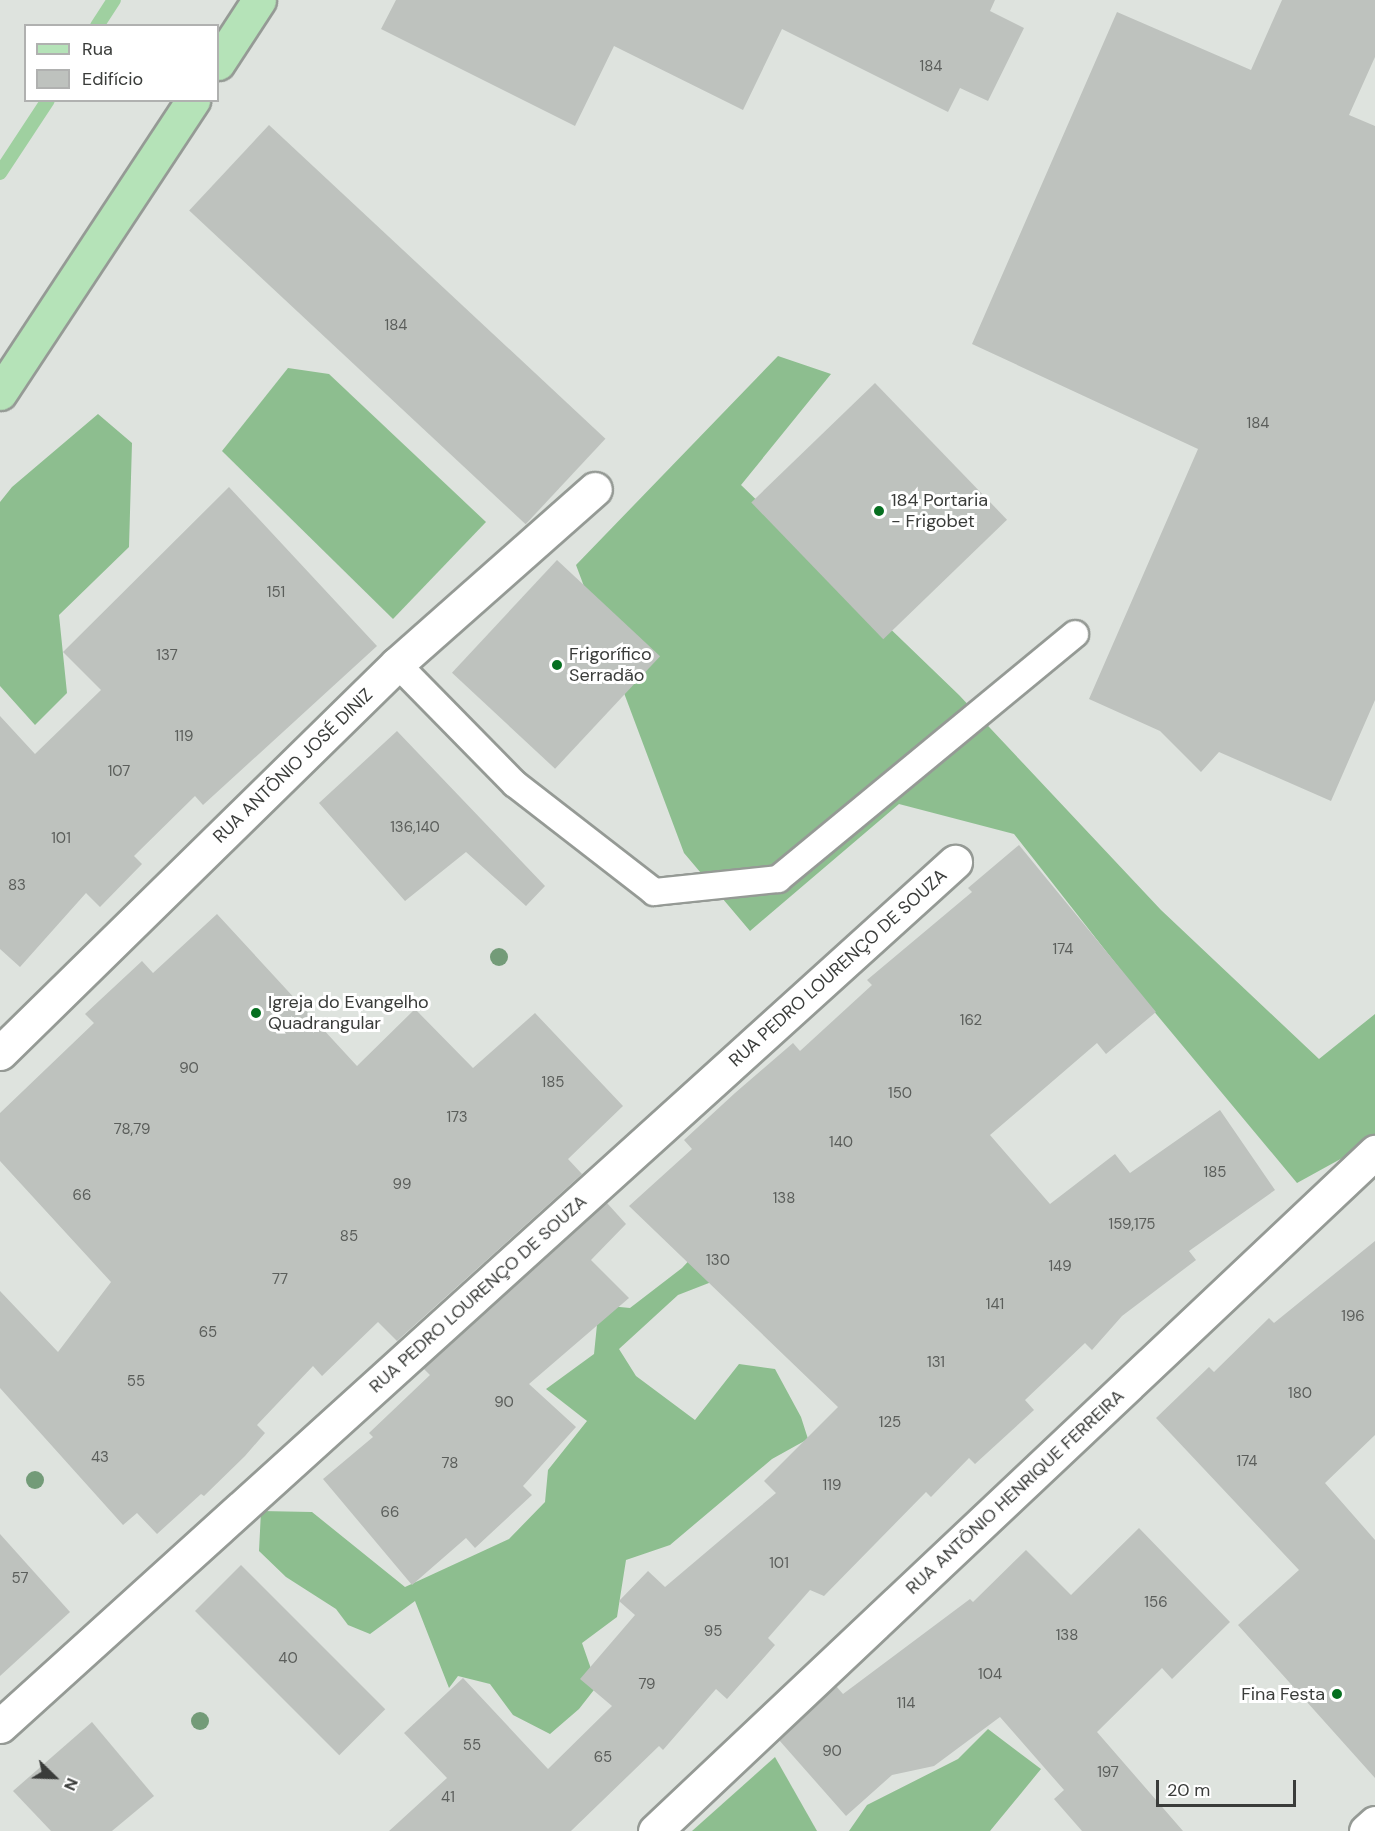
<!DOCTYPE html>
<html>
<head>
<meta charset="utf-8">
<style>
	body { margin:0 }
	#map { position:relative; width:1375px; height:1831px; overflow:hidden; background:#dee3de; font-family:"DM Sans",sans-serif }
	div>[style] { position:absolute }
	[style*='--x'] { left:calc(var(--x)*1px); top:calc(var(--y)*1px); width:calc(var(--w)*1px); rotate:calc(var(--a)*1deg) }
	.forest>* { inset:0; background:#8dbe8f }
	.stream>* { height:14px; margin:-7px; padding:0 7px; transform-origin:7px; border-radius:7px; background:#9fd0a0 }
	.building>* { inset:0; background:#bec2be; transform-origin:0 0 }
	.roads { filter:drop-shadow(2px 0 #959a95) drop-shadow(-2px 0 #959a95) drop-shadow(0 2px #959a95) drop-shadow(0 -2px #959a95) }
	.lane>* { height:26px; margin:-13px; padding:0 13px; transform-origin:13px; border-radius:13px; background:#fff }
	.street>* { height:33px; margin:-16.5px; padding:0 16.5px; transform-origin:16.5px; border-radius:16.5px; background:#fff }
	.secondary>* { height:33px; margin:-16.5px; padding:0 16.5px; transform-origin:16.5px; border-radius:16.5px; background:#fff }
	.primary>* { height:33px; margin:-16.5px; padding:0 16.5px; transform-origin:16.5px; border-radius:16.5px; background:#b5e3b8 }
	.trees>* { width:18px; height:18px; margin:-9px; border-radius:50%; background:#739b78 }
	.dots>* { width:16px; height:16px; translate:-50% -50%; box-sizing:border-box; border:3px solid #fff; border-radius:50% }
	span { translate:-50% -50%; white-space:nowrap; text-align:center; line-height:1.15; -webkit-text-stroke:6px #fff; paint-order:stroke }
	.number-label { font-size:15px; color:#5b5e5b }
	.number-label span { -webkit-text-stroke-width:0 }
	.poi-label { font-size:18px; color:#3a3c3a }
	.left { translate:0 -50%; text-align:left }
	.right { translate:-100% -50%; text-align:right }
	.street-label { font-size:18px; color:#3a3c3a }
	.legend { position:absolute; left:24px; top:24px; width:195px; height:78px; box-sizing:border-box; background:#fff; border:2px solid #b0b1b0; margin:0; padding:8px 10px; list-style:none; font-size:18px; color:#3a3c3a }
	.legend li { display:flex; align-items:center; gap:12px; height:30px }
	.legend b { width:30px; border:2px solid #b0b1b0 }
	.north { position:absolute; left:24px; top:1747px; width:60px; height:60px; -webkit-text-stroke:4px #fff; paint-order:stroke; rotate:113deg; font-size:16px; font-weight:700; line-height:24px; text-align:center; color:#3a3c3a }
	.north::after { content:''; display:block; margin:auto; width:21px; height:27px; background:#3a3c3a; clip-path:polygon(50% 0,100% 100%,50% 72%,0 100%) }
	.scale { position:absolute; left:1156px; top:1780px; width:140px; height:27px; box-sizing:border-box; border:3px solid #3a3c3a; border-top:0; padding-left:8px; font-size:18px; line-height:21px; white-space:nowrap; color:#3a3c3a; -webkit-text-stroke:4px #fff; paint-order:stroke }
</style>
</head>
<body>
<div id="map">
	<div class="forest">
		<i style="clip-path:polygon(778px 356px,831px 374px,741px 485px,959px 695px,1161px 910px,1319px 1059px,1375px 1014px,1375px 1140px,1297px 1183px,1142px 997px,1014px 834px,899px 804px,750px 931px,684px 853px,576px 565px)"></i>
		<i style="clip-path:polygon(288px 368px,329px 374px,486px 522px,393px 619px,222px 451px)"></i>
		<i style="clip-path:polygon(98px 414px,132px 443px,129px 547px,59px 615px,67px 693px,35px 725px,0 686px,0 502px,12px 487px)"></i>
		<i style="clip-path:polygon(718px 1230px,714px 1281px,678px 1295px,619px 1349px,636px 1376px,695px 1420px,739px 1364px,775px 1369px,801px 1417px,808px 1439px,772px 1459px,670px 1545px,626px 1560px,617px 1617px,582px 1643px,597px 1686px,579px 1709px,550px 1734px,513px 1715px,490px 1684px,458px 1676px,449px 1688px,415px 1601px,370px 1634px,348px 1625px,336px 1609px,286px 1577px,259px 1551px,261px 1511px,312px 1512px,405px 1587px,509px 1539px,545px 1502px,548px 1470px,587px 1421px,546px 1389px,594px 1354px,599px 1305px,630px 1308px,682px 1268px)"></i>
		<i style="clip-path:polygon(988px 1729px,1041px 1769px,990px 1831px,849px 1831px,867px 1805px,958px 1759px)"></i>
		<i style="clip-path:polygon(775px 1757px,817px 1831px,692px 1831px)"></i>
	</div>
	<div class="stream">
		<i style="--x:97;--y:26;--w:31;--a:-57"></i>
		<i style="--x:0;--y:173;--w:87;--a:-56.7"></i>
	</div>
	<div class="building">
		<i style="clip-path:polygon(396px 0,995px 0,990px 11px,1024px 28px,988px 101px,960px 88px,948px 112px,782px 29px,743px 110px,614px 46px,575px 126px,381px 29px)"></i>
		<i style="clip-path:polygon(1282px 0,1375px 0,1375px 57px,1349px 115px,1375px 126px,1375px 700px,1331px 801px,1219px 752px,1201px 772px,1160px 731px,1089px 699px,1198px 449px,972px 344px,1117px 12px,1251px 70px)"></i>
		<i style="left:269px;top:125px;width:460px;height:117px;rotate:43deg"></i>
		<i style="left:875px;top:383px;width:190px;height:172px;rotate:46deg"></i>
		<i style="clip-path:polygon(229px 487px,377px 646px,203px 805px,195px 796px,134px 856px,142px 864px,100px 907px,86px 893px,20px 967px,0 949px,0 716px,35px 754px,101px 690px,63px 652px)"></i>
		<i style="left:557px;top:560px;width:141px;height:154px;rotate:43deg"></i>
		<i style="clip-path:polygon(397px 731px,545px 886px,526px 906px,466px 852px,405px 901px,319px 803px)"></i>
		<i style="clip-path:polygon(1019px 845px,1156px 1012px,1106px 1054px,1097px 1043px,990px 1135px,1050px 1204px,1115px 1154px,1130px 1173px,1220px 1110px,1275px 1190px,1189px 1251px,1196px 1260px,1122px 1316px,1092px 1350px,1085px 1343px,1025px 1400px,1034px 1410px,975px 1464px,969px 1458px,931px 1497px,926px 1492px,824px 1596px,810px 1590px,768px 1638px,775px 1645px,727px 1699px,716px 1689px,663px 1750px,659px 1746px,571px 1831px,389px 1831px,447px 1778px,404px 1733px,463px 1678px,548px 1769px,612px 1706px,580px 1679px,635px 1615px,619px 1601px,648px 1571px,665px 1587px,776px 1493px,764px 1481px,838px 1407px,629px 1206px,692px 1149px,684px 1140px,735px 1093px,793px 1043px,800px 1051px,872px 985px,867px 980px,972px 892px,968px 888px)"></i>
		<i style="clip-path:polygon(217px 914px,357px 1066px,415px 1009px,473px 1068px,535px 1013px,623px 1106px,568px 1159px,582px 1174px,397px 1341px,378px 1322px,322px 1376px,313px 1366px,257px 1425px,265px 1433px,245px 1456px,204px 1496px,201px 1494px,157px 1534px,137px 1513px,123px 1525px,0 1388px,0 1291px,58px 1352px,111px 1282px,0 1161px,0 1113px,94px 1023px,85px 1014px,142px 961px,153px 973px)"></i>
		<i style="clip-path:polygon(607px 1203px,626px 1224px,591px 1260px,629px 1298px,529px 1384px,576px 1427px,523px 1486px,532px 1495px,475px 1548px,466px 1538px,412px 1585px,323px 1479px,373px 1437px,369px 1433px,430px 1375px,423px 1368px)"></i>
		<i style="clip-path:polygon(1375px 1241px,1375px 1435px,1325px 1483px,1375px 1540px,1375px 1778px,1238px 1625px,1299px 1570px,1156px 1418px,1209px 1367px,1214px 1372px,1269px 1318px,1274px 1323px)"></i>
		<i style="clip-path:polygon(1139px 1528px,1230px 1622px,1172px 1679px,1162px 1668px,1097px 1732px,1183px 1831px,1082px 1831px,1054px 1799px,1064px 1790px,1000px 1717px,934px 1766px,892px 1775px,846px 1816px,779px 1740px,836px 1686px,843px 1694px,970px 1599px,973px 1602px,1026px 1550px,1071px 1595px)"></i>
		<i style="clip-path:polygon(0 1534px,70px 1612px,0 1676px)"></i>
		<i style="left:241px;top:1565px;width:204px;height:65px;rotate:45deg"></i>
		<i style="clip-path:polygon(92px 1722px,154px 1796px,112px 1831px,51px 1831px,13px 1791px)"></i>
	</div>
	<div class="roads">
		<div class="lane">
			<i style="--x:397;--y:664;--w:168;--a:45.5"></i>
			<i style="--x:515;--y:784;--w:176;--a:37.8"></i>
			<i style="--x:654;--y:892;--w:125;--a:-6"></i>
			<i style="--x:778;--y:879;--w:385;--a:-39.5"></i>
		</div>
		<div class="street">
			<i style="--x:0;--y:1053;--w:556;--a:-44.42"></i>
			<i style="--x:397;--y:664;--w:264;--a:-41.5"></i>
			<i style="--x:0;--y:1726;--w:1288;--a:-42.14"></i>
			<i style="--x:655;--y:1831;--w:990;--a:-43.32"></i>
		</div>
		<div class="secondary">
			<i style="--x:1366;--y:1831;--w:12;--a:-42"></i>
		</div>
		<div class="primary">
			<i style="--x:218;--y:63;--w:75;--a:-56.9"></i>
			<i style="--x:0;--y:393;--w:351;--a:-56.6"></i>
		</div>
	</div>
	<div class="trees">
		<i style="left:499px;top:957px"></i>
		<i style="left:35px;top:1480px"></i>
		<i style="left:200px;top:1721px"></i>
	</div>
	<div class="dots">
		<i style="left:879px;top:511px;background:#066f20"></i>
		<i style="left:557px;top:665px;background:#066f20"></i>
		<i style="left:256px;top:1013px;background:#066f20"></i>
		<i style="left:1337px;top:1694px;background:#066f20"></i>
	</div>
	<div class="number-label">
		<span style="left:931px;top:67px">184</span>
		<span style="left:396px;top:326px">184</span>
		<span style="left:1258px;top:424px">184</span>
		<span style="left:276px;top:593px">151</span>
		<span style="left:167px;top:656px">137</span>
		<span style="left:184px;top:737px">119</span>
		<span style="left:119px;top:772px">107</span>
		<span style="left:415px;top:828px">136,140</span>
		<span style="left:61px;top:839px">101</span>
		<span style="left:17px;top:886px">83</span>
		<span style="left:1063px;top:950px">174</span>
		<span style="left:971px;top:1021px">162</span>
		<span style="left:189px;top:1069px">90</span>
		<span style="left:553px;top:1083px">185</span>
		<span style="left:900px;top:1094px">150</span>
		<span style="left:457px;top:1118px">173</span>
		<span style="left:132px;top:1130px">78,79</span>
		<span style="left:841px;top:1143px">140</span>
		<span style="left:1215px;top:1173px">185</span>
		<span style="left:402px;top:1185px">99</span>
		<span style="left:82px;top:1196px">66</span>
		<span style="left:784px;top:1199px">138</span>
		<span style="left:1132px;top:1225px">159,175</span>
		<span style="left:349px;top:1237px">85</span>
		<span style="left:718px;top:1261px">130</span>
		<span style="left:1060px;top:1267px">149</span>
		<span style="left:280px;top:1280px">77</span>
		<span style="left:995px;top:1305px">141</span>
		<span style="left:1353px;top:1317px">196</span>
		<span style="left:208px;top:1333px">65</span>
		<span style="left:936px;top:1363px">131</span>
		<span style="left:136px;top:1382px">55</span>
		<span style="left:1300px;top:1394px">180</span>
		<span style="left:504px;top:1403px">90</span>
		<span style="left:890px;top:1423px">125</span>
		<span style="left:100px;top:1458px">43</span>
		<span style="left:1247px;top:1462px">174</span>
		<span style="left:450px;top:1464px">78</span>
		<span style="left:832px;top:1486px">119</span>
		<span style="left:390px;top:1513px">66</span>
		<span style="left:779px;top:1564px">101</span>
		<span style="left:20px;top:1579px">57</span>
		<span style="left:1156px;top:1603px">156</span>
		<span style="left:713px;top:1632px">95</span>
		<span style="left:1067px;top:1636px">138</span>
		<span style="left:288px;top:1659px">40</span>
		<span style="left:990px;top:1675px">104</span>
		<span style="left:647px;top:1685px">79</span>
		<span style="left:906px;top:1704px">114</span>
		<span style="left:472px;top:1746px">55</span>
		<span style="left:832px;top:1752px">90</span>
		<span style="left:603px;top:1758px">65</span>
		<span style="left:1108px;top:1773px">197</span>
		<span style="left:448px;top:1798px">41</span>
	</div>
	<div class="poi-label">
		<span class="left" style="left:891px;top:511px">184 Portaria<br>- Frigobet</span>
		<span class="left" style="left:569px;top:665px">Frigorífico<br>Serradão</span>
		<span class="left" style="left:268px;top:1013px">Igreja do Evangelho<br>Quadrangular</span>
		<span class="right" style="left:1325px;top:1694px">Fina Festa</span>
	</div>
	<div class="street-label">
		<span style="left:293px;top:766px;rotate:-44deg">RUA ANTÔNIO JOSÉ DINIZ</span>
		<span style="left:838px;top:968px;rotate:-42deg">RUA PEDRO LOURENÇO DE SOUZA</span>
		<span style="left:478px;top:1294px;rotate:-42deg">RUA PEDRO LOURENÇO DE SOUZA</span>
		<span style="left:1015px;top:1492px;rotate:-43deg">RUA ANTÔNIO HENRIQUE FERREIRA</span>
	</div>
	<ul class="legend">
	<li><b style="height:8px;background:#b5e3b8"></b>Rua</li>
	<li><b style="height:16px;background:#bec2be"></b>Edifício</li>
	</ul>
	<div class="north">N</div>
	<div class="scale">20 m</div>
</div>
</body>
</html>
